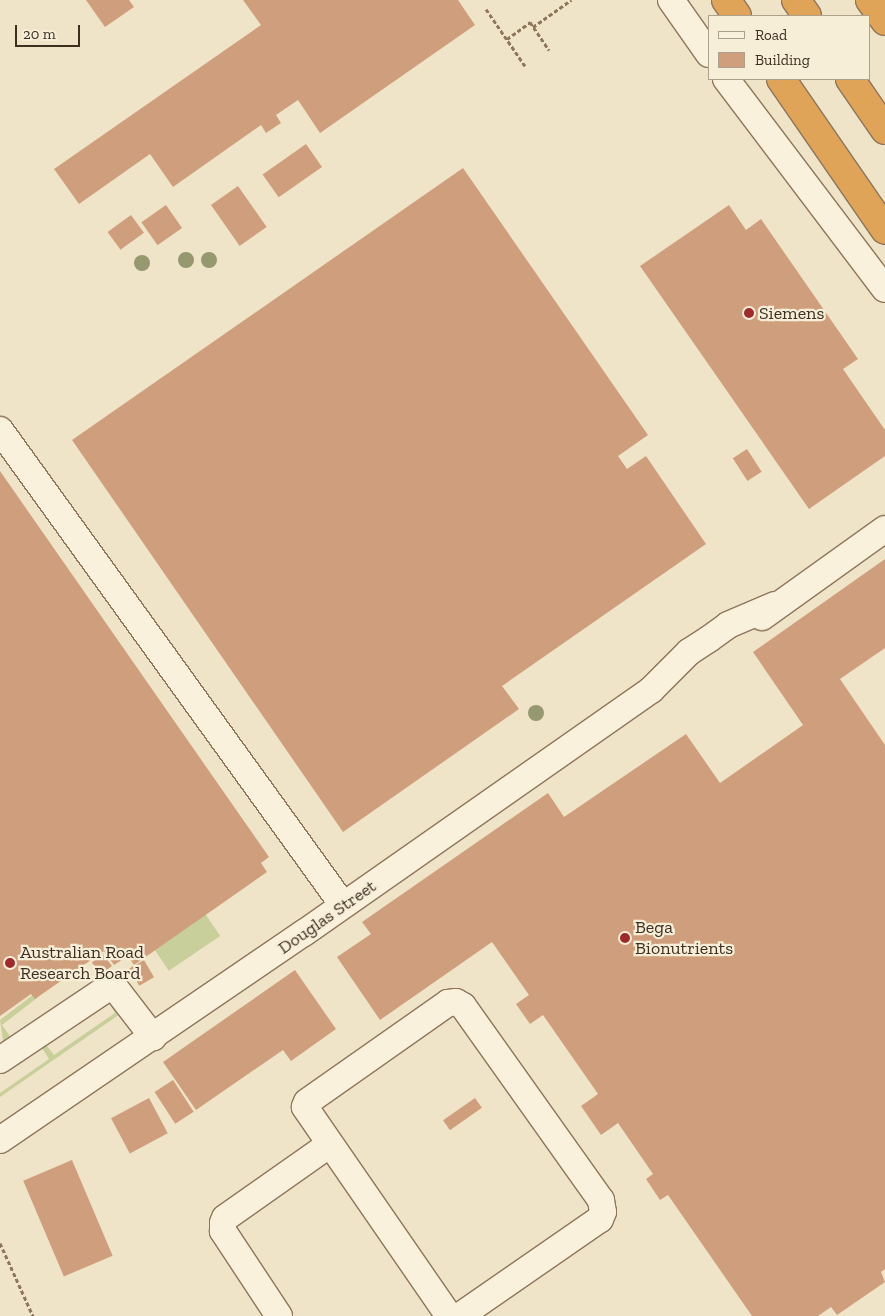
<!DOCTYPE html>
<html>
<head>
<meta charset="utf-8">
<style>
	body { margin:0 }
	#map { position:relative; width:885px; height:1316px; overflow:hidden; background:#f0e4c8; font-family:"Zilla Slab",serif }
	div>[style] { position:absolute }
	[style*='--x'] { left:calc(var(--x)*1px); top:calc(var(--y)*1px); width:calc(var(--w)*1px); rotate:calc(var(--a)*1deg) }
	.green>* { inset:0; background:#c9cf9b; transform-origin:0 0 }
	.building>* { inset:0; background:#cf9f7d; transform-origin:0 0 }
	.path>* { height:3px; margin-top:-1.5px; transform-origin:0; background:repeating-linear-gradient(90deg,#8d765c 0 4px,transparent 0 6.5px) }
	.roads { filter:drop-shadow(1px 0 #8d765c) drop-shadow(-1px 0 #8d765c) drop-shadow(0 1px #8d765c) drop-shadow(0 -1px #8d765c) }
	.minor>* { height:26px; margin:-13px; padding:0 13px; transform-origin:13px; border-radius:13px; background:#faf1dc }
	.highway>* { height:28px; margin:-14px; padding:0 14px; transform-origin:14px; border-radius:14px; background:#e0a458 }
	.trees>* { width:16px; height:16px; margin:-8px; border-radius:50%; background:#96986f }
	.dots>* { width:14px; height:14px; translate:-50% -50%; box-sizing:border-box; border:2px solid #f7eed8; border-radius:50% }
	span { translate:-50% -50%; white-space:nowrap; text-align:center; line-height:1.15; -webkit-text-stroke:4.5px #f7eed8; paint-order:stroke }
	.poi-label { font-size:18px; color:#3d2e20 }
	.left { translate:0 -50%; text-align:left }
	.street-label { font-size:18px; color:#3d2e20 }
	.legend { position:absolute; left:708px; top:15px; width:162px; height:65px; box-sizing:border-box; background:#f7eed8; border:1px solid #ada18e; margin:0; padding:6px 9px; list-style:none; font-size:15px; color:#3d2e20 }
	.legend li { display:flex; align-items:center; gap:10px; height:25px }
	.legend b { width:25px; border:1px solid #ada18e }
	.scale { position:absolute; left:15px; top:25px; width:65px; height:22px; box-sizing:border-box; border:2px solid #3d2e20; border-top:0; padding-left:6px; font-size:15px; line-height:18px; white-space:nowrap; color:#3d2e20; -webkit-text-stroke:4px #f7eed8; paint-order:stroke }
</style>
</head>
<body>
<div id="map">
	<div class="green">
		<i style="left:204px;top:912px;width:29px;height:62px;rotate:56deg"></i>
		<i style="clip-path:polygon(34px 994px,37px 998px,2px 1025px,12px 1039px,0 1049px,3px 1040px,0 1020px)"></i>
		<i style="clip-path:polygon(107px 999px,123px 1012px,0 1097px,0 1093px,49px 1059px,40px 1045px,44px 1042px,54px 1055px,115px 1013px)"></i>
	</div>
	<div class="building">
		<i style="clip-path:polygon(86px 0,129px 0,134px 7px,105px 27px)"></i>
		<i style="clip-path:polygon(243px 0,458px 0,475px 25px,320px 133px,298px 100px,276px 115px,281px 123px,266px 133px,261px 125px,173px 187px,150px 154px,79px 204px,54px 169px,261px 25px)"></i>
		<i style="left:306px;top:144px;width:28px;height:53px;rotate:55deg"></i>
		<i style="clip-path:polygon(463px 168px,648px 435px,618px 456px,627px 469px,646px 456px,706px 544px,502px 686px,519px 709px,343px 832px,72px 440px)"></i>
		<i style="left:238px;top:186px;width:50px;height:33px;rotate:55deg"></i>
		<i style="left:166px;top:205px;width:28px;height:30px;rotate:55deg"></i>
		<i style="clip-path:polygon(729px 205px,746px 230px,761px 219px,858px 359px,843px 369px,885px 430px,885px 456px,809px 509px,640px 266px)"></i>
		<i style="left:131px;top:215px;width:22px;height:29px;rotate:54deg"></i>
		<i style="left:747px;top:449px;width:27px;height:17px;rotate:57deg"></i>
		<i style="clip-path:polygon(0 471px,269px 857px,261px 863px,267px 872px,134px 965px,128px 956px,114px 965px,104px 951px,35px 999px,31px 994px,0 1016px)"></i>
		<i style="clip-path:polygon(885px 559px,885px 648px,840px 679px,885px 745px,885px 1269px,881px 1272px,885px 1282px,837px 1315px,831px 1307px,818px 1316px,752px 1316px,668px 1195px,660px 1200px,646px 1179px,653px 1174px,618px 1123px,601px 1135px,581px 1106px,598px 1094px,543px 1015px,530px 1024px,516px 1004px,529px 995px,492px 942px,380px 1020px,337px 957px,371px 934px,362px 922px,548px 793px,564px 817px,686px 734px,720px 783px,803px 725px,753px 652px)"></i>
		<i style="left:103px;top:954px;width:15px;height:14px;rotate:53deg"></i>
		<i style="left:144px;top:960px;width:20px;height:17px;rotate:60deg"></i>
		<i style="clip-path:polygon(295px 970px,336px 1029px,291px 1061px,283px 1050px,196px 1110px,163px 1062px)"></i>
		<i style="left:173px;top:1080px;width:38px;height:22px;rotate:57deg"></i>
		<i style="left:149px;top:1098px;width:40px;height:43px;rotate:62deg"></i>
		<i style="left:475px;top:1098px;width:12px;height:39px;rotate:55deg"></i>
		<i style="left:72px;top:1160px;width:104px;height:53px;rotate:67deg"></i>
	</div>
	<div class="path">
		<i style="--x:486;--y:9;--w:69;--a:55.6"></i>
		<i style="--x:533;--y:27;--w:47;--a:-35.4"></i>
		<i style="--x:507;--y:39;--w:29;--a:-36"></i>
		<i style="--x:530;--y:22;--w:34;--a:56"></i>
		<i style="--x:0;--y:1243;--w:80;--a:65.7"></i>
	</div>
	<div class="roads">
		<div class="minor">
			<i style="--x:671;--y:0;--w:66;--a:54.9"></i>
			<i style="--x:726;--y:79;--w:263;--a:52.9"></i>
			<i style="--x:0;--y:430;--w:586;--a:54.17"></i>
			<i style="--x:762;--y:617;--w:151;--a:-35.6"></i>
			<i style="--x:0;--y:1060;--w:131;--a:-33.8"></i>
			<i style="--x:109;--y:987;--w:7;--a:16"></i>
			<i style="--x:116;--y:989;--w:61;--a:52.4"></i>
			<i style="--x:0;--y:1140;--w:368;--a:-34.3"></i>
			<i style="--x:304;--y:933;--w:424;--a:-35"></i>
			<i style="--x:651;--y:690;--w:54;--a:-45"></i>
			<i style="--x:689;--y:652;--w:24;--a:-33"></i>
			<i style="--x:709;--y:639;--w:24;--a:-36"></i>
			<i style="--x:728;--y:625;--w:51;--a:-23.1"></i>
			<i style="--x:279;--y:1316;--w:102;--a:-123.4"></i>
			<i style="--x:223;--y:1231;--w:8;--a:-90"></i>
			<i style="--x:223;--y:1223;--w:5;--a:-68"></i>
			<i style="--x:225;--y:1218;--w:127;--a:-35.1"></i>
			<i style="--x:449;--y:1316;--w:254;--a:-124.6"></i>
			<i style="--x:305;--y:1107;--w:5;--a:-68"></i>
			<i style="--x:307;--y:1102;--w:172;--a:-35.1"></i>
			<i style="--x:448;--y:1003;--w:8;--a:-7"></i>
			<i style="--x:456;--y:1002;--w:8;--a:30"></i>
			<i style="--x:463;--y:1006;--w:238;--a:54.6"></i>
			<i style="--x:601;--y:1200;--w:12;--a:81"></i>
			<i style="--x:603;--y:1212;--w:8;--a:113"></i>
			<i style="--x:600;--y:1219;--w:170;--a:145.3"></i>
		</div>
		<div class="highway">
			<i style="--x:726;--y:0;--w:19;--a:55"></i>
			<i style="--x:796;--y:0;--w:19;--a:55"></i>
			<i style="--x:870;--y:0;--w:26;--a:54"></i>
			<i style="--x:781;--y:79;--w:183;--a:55.4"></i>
			<i style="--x:850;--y:79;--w:62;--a:55.5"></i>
		</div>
	</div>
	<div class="trees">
		<i style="left:186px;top:260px"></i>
		<i style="left:209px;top:260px"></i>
		<i style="left:142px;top:263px"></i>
		<i style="left:536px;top:713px"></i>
	</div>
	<div class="dots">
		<i style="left:749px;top:313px;background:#9e2a2b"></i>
		<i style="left:625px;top:938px;background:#9e2a2b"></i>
		<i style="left:10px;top:963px;background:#9e2a2b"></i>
	</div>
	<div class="poi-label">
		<span class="left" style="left:759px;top:313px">Siemens</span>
		<span class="left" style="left:635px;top:938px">Bega<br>Bionutrients</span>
		<span class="left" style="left:20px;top:963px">Australian Road<br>Research Board</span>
	</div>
	<div class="street-label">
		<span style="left:327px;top:917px;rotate:-35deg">Douglas Street</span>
	</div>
	<ul class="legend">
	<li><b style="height:6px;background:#faf1dc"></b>Road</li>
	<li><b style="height:14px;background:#cf9f7d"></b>Building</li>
	</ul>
	<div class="scale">20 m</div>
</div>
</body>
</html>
